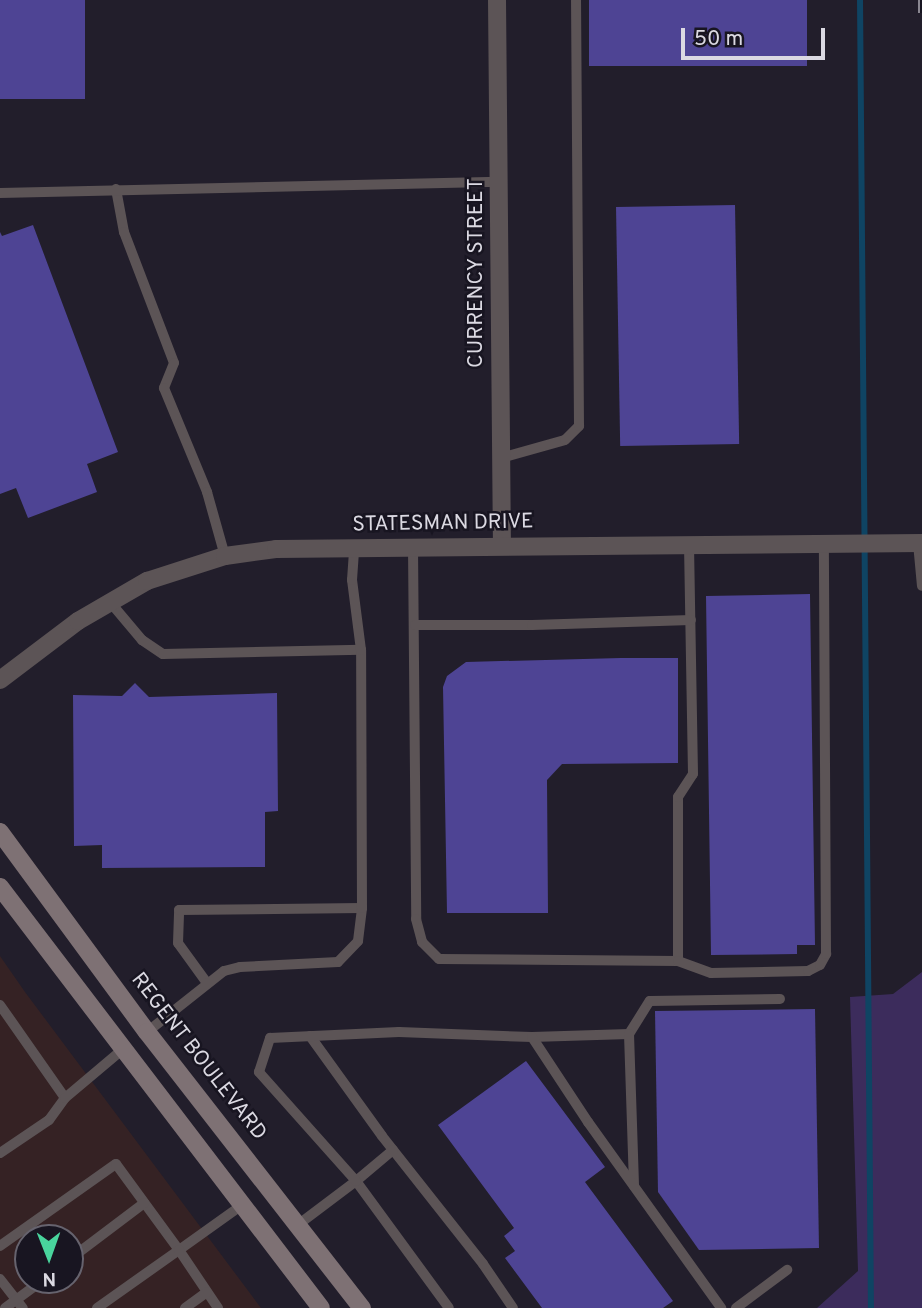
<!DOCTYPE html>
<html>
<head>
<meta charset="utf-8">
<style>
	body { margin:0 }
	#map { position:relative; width:922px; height:1308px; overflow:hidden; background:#221e2b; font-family:Overpass,sans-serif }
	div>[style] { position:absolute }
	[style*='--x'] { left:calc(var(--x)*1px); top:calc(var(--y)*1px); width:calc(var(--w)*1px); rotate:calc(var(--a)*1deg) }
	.commercial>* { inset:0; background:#352224 }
	.green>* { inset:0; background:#3c2c5c }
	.stream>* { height:6px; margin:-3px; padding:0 3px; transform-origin:3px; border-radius:3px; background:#0f4463 }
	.building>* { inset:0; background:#4e4494; transform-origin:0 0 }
	.lane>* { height:10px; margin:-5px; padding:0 5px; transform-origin:5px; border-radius:5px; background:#5c5456 }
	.street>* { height:18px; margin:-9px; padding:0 9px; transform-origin:9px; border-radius:9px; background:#5c5456 }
	.secondary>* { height:18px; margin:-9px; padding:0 9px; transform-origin:9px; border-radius:9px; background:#7e7174 }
	.rail>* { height:8px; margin-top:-4px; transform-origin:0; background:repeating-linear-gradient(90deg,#181521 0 16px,#8a8791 0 32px); box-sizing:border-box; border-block:2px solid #8a8791 }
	span { translate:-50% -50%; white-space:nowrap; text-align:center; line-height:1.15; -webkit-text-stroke:5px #181521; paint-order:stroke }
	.street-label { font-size:21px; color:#dbd9e2 }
	.north { position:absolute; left:14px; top:1224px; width:70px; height:70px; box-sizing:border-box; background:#181521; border:2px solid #66636e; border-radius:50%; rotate:179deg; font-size:19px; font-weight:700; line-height:28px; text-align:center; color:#dbd9e2 }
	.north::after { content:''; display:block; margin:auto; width:24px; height:32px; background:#49d49d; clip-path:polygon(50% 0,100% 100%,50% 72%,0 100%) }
	.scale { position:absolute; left:681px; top:28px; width:144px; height:32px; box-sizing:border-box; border:4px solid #dbd9e2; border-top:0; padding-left:9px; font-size:21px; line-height:24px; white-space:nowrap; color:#dbd9e2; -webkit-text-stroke:5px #181521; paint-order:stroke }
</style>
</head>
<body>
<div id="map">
	<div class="commercial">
		<i style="clip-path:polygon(evenodd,0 956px,25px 992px,261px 1308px,0 1308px,0 956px,28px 1238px,70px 1238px,70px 1280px,28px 1280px,28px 1238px)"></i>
	</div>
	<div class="green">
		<i style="clip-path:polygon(922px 972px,922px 1308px,817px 1308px,858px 1271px,850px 997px,893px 994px)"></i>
	</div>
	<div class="stream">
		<i style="--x:860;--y:0;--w:1308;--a:89.52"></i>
	</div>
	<div class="building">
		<i style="left:0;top:0;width:85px;height:99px"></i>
		<i style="left:589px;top:0;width:218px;height:66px"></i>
		<i style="left:735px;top:205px;width:239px;height:119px;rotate:89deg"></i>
		<i style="clip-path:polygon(33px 225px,118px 452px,87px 464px,97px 492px,28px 518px,16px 488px,0 494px,0 232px,2px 236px)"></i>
		<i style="clip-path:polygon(810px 594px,815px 945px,797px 945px,797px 954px,711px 955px,706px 596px)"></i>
		<i style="clip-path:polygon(621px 658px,678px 658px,678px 763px,562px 764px,547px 780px,548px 913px,447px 913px,443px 687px,447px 676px,466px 662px)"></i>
		<i style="clip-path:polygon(135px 683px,149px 697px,277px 693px,278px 811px,265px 812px,265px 867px,102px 868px,102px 845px,74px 846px,73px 695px,122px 696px)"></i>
		<i style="clip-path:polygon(815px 1009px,819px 1248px,699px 1250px,658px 1192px,655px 1011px)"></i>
		<i style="clip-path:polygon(526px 1061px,605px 1167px,585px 1182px,673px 1301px,663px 1308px,542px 1308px,505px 1258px,515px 1251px,504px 1236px,514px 1228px,438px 1125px)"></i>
	</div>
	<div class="lane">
		<i style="--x:116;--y:189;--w:44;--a:79.5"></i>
		<i style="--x:124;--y:232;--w:140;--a:69.1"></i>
		<i style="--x:174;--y:363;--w:27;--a:112"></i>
		<i style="--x:164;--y:388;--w:113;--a:67.5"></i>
		<i style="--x:207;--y:492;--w:66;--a:74.3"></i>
		<i style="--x:0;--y:193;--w:499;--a:-1.3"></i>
		<i style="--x:501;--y:458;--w:66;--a:-15.7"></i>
		<i style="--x:565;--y:440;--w:20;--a:-45"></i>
		<i style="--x:579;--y:426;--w:426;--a:-90.4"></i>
		<i style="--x:918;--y:543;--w:43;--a:84.7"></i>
		<i style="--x:413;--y:547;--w:372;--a:89.5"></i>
		<i style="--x:416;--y:919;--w:24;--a:75"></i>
		<i style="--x:422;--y:942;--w:24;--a:45"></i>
		<i style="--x:439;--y:959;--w:239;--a:0.5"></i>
		<i style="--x:678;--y:961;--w:164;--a:-90"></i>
		<i style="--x:678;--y:797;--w:27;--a:-57"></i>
		<i style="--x:693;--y:774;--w:229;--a:-91"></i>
		<i style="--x:110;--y:602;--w:50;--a:49.9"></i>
		<i style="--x:142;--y:640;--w:25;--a:34"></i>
		<i style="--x:163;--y:654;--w:198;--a:-1.2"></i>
		<i style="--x:415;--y:625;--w:117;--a:0"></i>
		<i style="--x:532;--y:625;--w:159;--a:-1.8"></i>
		<i style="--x:678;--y:961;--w:35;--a:20"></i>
		<i style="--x:711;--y:973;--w:97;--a:-1.2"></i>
		<i style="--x:808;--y:971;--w:13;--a:-27"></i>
		<i style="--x:820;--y:965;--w:13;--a:-61"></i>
		<i style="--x:826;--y:954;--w:410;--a:-90.3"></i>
		<i style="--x:207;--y:983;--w:49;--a:-125.9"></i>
		<i style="--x:178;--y:943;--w:33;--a:-88"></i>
		<i style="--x:179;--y:910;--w:183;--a:-0.6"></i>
		<i style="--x:0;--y:1005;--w:113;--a:55"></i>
		<i style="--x:147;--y:1032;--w:98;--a:-38.4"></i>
		<i style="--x:224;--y:971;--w:16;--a:-14"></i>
		<i style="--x:240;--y:967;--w:98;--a:-2.9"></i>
		<i style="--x:338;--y:962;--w:29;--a:-46"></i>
		<i style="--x:358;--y:941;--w:33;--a:-83"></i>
		<i style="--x:362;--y:908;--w:258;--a:-90.2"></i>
		<i style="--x:361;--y:650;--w:71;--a:-97.3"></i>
		<i style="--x:352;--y:580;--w:32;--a:-86"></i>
		<i style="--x:629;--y:1034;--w:39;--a:-58"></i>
		<i style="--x:650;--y:1001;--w:130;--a:-0.9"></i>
		<i style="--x:310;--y:1036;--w:123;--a:54.2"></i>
		<i style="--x:382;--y:1136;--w:163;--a:51.7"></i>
		<i style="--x:483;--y:1264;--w:53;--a:55.7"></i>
		<i style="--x:532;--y:1037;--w:97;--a:-1.8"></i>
		<i style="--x:629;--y:1034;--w:152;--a:88.1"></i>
		<i style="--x:393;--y:1150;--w:48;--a:140"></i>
		<i style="--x:356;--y:1181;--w:157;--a:53.8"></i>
		<i style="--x:0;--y:1153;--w:59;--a:-34"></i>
		<i style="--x:49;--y:1120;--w:27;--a:-54"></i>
		<i style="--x:65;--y:1098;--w:75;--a:-40.1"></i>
		<i style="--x:299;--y:1224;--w:71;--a:-37"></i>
		<i style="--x:356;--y:1181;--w:146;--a:-131.7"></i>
		<i style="--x:259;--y:1072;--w:36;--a:-72"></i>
		<i style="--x:270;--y:1038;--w:129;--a:-2.7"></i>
		<i style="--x:399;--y:1032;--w:133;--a:2.2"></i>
		<i style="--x:532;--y:1037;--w:102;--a:56.6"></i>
		<i style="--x:588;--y:1122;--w:229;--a:54.4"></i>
		<i style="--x:0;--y:1246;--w:142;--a:-35.3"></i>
		<i style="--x:116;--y:1164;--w:107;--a:53.8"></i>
		<i style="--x:179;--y:1250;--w:77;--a:-35.5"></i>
		<i style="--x:70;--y:1259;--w:93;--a:-37.1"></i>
		<i style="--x:0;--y:1279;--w:37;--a:52"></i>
		<i style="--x:5;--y:1308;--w:47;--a:-36.4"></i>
		<i style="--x:97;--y:1308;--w:100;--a:-35.3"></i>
		<i style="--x:179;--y:1250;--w:70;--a:56.1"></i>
		<i style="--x:185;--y:1308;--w:27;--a:-36"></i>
		<i style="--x:736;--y:1308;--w:64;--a:-36.7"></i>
	</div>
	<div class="street">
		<i style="--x:497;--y:0;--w:546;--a:89.48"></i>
		<i style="--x:0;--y:680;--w:98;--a:-37.1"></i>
		<i style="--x:78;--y:621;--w:80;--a:-30.1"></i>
		<i style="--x:147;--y:581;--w:82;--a:-17.8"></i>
		<i style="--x:225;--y:556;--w:51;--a:-7.8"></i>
		<i style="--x:276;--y:549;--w:646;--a:-0.53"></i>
	</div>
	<div class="secondary">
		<i style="--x:0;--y:832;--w:248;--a:53.7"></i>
		<i style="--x:147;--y:1032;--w:350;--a:52.1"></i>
		<i style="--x:0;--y:887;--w:529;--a:52.68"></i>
	</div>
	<div class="rail">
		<i style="--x:922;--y:0;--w:13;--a:90"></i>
	</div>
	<div class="street-label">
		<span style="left:477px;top:273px;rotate:-90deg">CURRENCY STREET</span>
		<span style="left:443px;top:524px;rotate:-1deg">STATESMAN DRIVE</span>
		<span style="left:198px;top:1057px;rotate:52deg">REGENT BOULEVARD</span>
	</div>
	<div class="north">N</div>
	<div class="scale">50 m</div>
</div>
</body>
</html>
